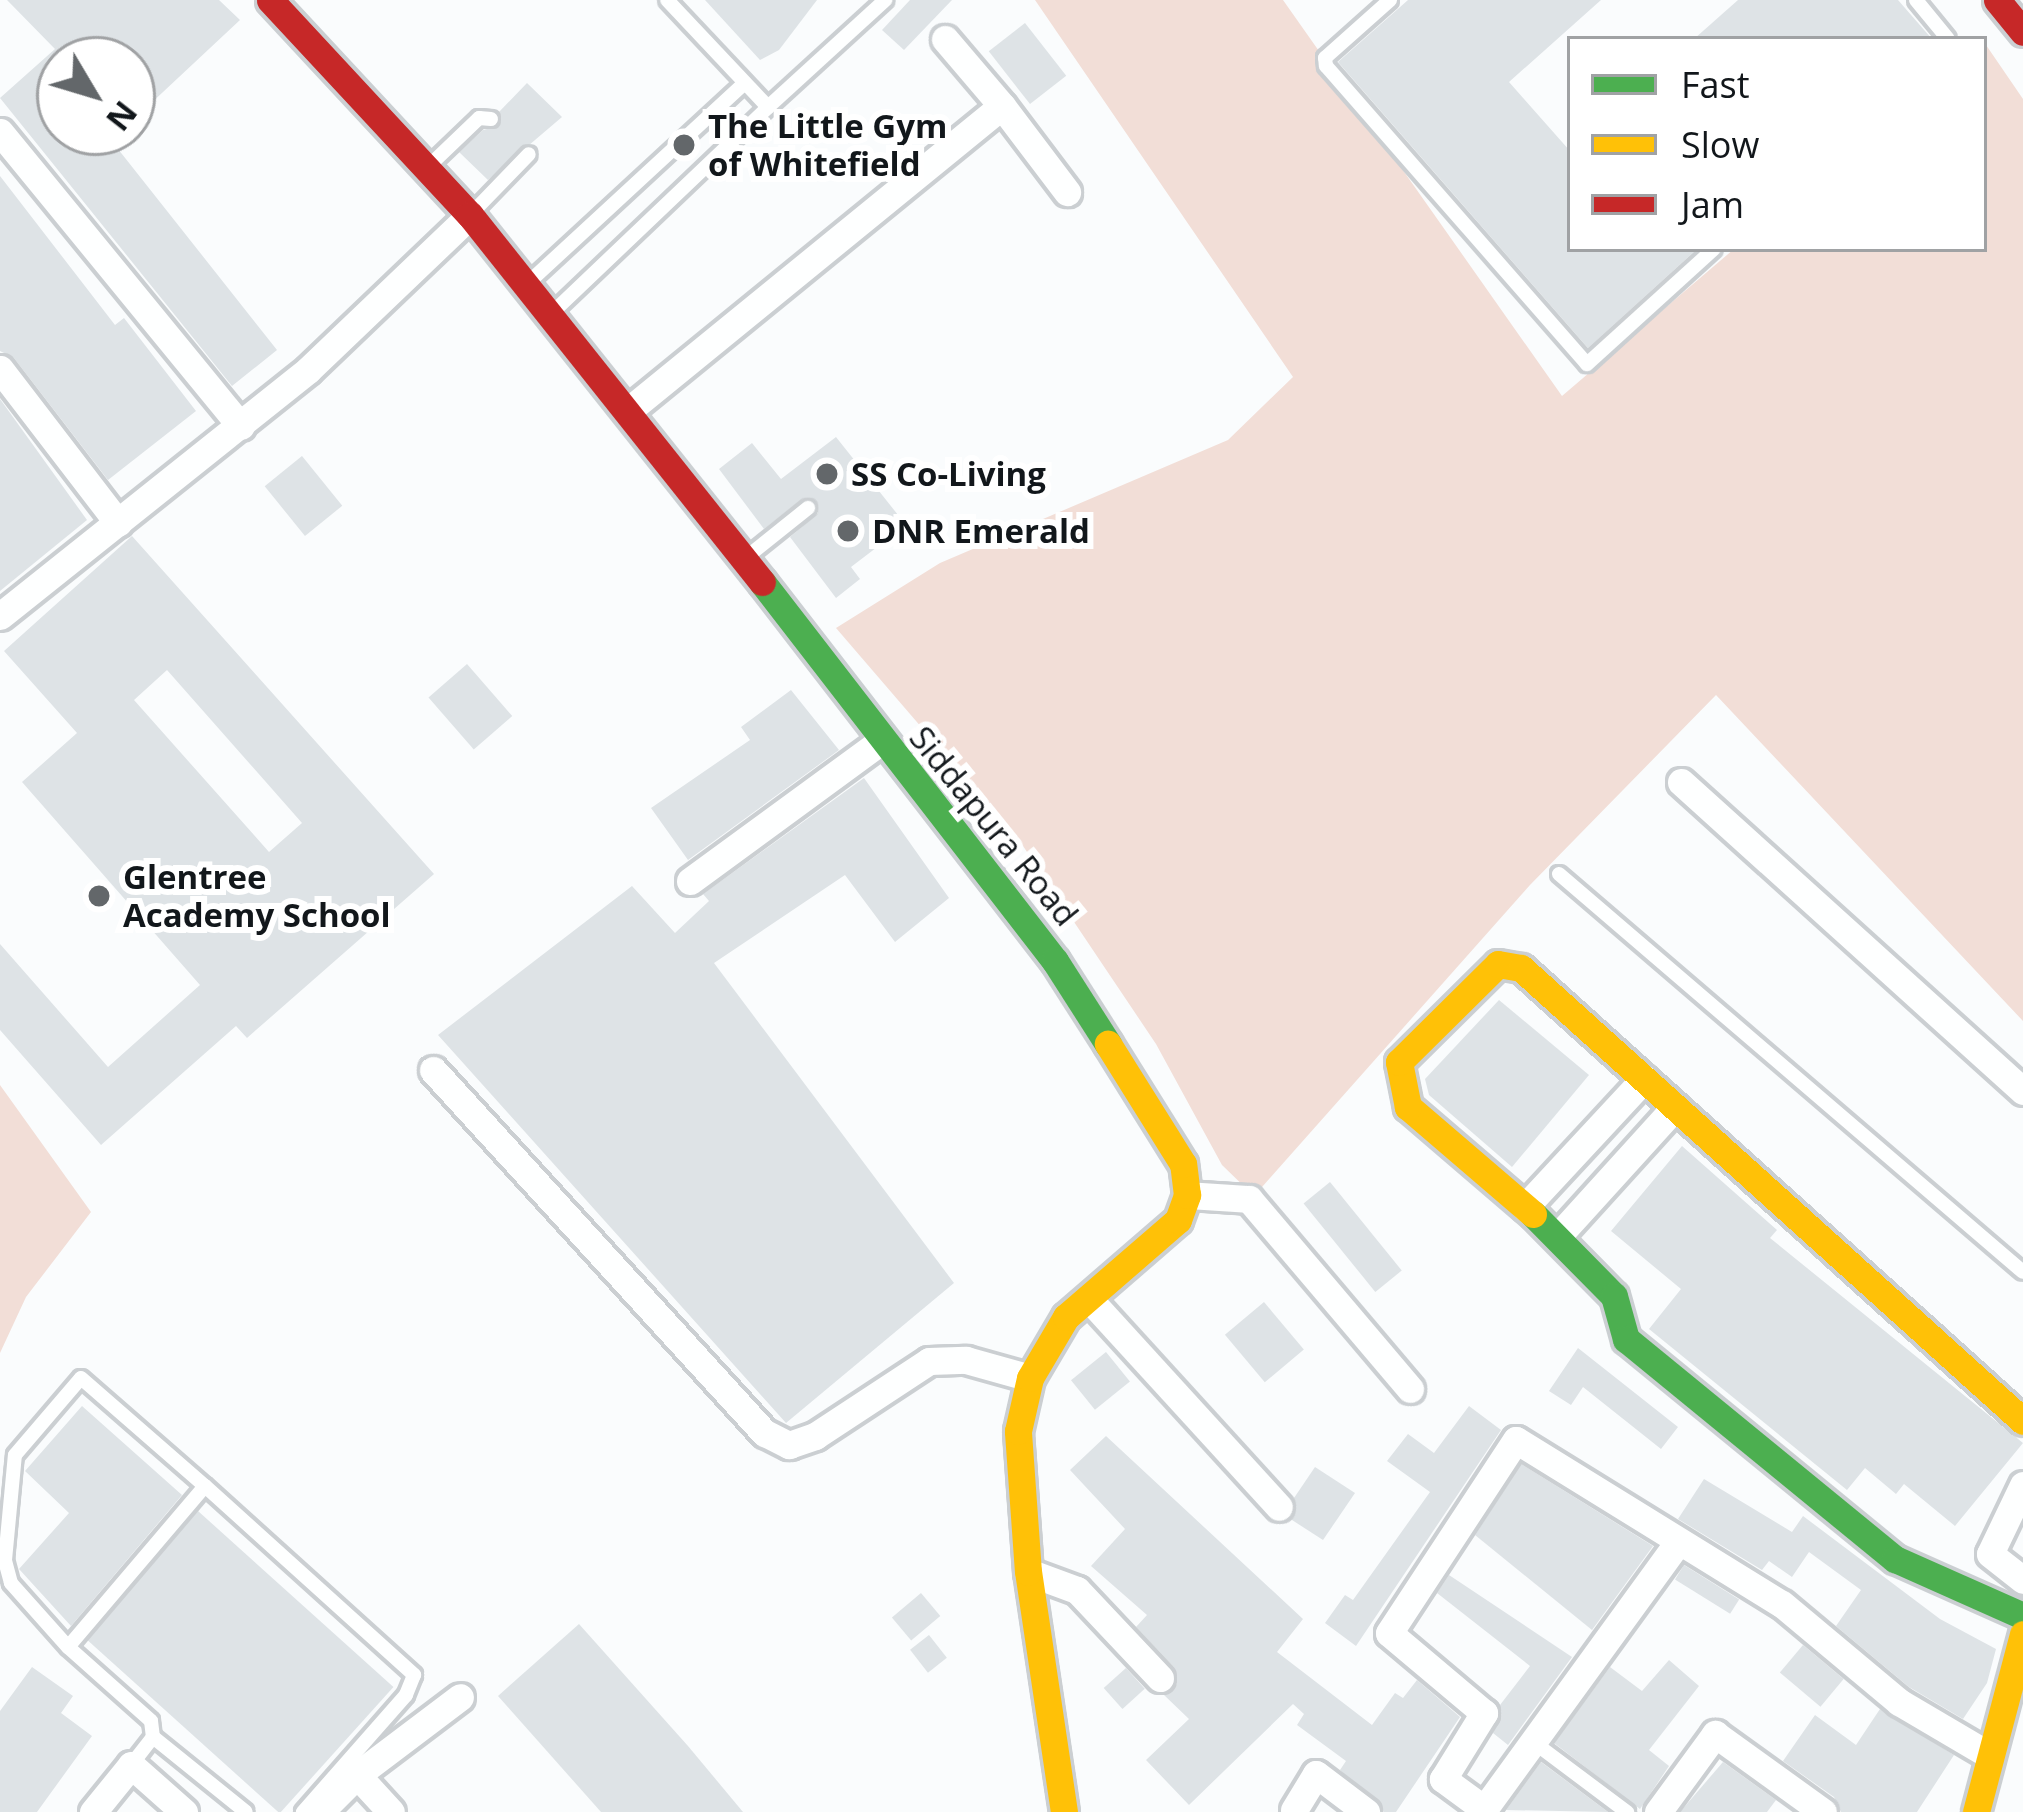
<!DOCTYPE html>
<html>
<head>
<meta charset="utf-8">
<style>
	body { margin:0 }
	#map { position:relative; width:2023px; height:1812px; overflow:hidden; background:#fafcfd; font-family:"Open Sans",sans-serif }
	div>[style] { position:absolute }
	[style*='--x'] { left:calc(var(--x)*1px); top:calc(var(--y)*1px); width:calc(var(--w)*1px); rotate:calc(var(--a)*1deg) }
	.green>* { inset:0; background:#f2ded7 }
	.building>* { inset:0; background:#dee3e6; transform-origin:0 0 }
	.roads { filter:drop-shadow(3px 0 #cbcfd2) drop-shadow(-3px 0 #cbcfd2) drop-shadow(0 3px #cbcfd2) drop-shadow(0 -3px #cbcfd2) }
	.lane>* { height:14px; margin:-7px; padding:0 7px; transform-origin:7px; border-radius:7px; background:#feffff }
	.street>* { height:27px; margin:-13.5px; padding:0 13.5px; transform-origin:13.5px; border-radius:13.5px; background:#feffff }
	.fast>* { height:27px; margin:-13.5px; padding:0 13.5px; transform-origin:13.5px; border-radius:13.5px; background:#4caf50 }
	.slow>* { height:27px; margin:-13.5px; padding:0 13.5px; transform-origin:13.5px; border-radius:13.5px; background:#ffc107 }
	.jam>* { height:27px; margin:-13.5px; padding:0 13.5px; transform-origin:13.5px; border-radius:13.5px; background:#c62828 }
	.dots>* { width:33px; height:33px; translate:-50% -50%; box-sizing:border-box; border:6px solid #fff; border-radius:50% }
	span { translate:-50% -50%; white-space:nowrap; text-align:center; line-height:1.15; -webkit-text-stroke:12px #fff; paint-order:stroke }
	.poi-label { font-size:33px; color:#12171b; font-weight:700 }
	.left { translate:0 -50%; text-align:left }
	.street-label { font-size:33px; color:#12171b }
	.legend { position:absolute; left:1567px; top:36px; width:420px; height:216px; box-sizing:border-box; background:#fff; border:3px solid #a0a2a4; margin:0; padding:15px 21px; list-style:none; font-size:36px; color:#12171b }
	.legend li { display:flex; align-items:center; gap:24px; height:60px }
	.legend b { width:60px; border:3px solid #a0a2a4 }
	.north { position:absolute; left:36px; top:36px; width:120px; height:120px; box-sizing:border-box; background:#fff; border:3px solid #a0a2a4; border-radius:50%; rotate:128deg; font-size:33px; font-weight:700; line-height:48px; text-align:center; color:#12171b }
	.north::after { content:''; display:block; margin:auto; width:42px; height:54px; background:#63676a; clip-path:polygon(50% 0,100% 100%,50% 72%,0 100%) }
</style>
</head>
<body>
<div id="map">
	<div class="green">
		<i style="clip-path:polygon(1035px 0,1283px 0,1562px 396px,1734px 249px,1984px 249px,1984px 42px,2023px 99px,2023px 1021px,1716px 695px,1530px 885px,1254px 1196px,1222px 1165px,1156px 1044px,1021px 843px,836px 628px,940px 563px,1228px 440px,1293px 377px)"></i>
		<i style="clip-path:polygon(0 1085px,91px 1212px,26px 1297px,0 1353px)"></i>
	</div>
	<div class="building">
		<i style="clip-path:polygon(7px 0,219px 0,240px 20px,132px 121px,132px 60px,60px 54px,60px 132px,139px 132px,118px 149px,277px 350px,232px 386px,0 98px,55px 49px)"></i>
		<i style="clip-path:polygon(705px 0,817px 0,779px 50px,760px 60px)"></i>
		<i style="clip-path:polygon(910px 0,952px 0,904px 50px,882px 30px)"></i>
		<i style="clip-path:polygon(1408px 0,1601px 0,1509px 82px,1570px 151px,1570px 249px,1697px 249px,1588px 348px,1338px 62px)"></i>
		<i style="clip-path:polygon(1738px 0,1898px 0,1932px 39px,1694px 39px)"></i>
		<i style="left:1025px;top:23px;width:67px;height:46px;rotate:52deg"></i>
		<i style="clip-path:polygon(527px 83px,562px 117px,488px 180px,459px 152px,483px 130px,499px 126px,499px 112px)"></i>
		<i style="clip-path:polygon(0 176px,115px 325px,124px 318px,196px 411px,108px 480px,14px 358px,0 351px)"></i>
		<i style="clip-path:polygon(0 399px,87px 520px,0 591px)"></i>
		<i style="clip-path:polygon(836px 437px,906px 525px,851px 567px,860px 579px,836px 598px,790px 537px,818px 513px,816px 500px,802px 499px,764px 529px,719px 469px,752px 443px,781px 479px)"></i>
		<i style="left:302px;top:456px;width:64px;height:48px;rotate:51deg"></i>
		<i style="clip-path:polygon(evenodd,132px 536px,434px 874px,247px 1038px,236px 1026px,101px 1145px,0 1030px,0 944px,108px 1067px,200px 985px,22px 782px,77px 733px,4px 651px,132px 536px,167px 670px,302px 823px,269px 852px,134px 700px,167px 670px)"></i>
		<i style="left:467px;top:664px;width:69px;height:51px;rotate:49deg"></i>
		<i style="clip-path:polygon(791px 690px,839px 750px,688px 860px,651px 808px,750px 740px,741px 727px)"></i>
		<i style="clip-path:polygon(864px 778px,949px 898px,895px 942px,845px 875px,714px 963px,954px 1283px,786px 1423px,438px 1035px,632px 886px,675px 933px,709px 901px,703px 894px)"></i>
		<i style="clip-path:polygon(1499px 1000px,1589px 1075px,1512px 1167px,1429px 1095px,1425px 1079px)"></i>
		<i style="clip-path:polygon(1682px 1146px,1777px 1230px,1770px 1238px,2023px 1443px,1955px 1526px,1904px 1484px,1896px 1494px,1865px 1468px,1847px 1490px,1649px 1329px,1681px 1289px,1611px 1231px)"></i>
		<i style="left:1330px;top:1182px;width:114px;height:34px;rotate:51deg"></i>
		<i style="left:1264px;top:1302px;width:62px;height:51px;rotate:50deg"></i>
		<i style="clip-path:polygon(1578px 1348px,1678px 1427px,1661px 1449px,1583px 1387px,1571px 1405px,1549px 1391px)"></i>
		<i style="left:1106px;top:1352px;width:38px;height:45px;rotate:51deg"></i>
		<i style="clip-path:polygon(82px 1406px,182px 1495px,71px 1626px,19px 1569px,69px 1513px,25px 1471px)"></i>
		<i style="clip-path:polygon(1469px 1406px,1501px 1430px,1356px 1646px,1325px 1623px,1345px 1595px,1353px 1600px,1430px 1492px,1387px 1461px,1408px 1434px,1434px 1453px)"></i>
		<i style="clip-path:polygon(1106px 1436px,1303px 1619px,1277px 1652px,1372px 1725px,1395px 1693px,1403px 1698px,1417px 1680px,1460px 1717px,1396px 1812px,1384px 1812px,1340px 1770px,1346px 1761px,1297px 1725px,1304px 1714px,1293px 1704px,1189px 1805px,1146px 1760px,1189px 1719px,1164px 1695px,1177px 1684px,1174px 1667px,1136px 1627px,1147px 1615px,1091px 1566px,1125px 1529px,1070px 1470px)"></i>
		<i style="clip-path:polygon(1521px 1464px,1653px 1546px,1592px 1630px,1475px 1535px)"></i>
		<i style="clip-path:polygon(1315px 1467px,1355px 1493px,1323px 1540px,1292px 1520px,1294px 1498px)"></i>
		<i style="clip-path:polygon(1704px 1479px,1792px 1532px,1803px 1516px,1940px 1619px,1996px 1649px,1987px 1683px,1963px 1719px,1909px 1687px,1836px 1626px,1861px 1590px,1809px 1552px,1792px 1577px,1769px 1561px,1762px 1570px,1678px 1519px)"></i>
		<i style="left:198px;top:1511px;width:263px;height:170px;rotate:42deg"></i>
		<i style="left:1684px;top:1565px;width:65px;height:17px;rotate:32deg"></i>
		<i style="clip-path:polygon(1449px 1575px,1572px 1657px,1508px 1745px,1493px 1733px,1500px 1705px,1530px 1666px,1437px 1593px)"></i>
		<i style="left:921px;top:1593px;width:30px;height:38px;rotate:50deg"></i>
		<i style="clip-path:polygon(579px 1624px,688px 1746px,743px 1812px,601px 1812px,498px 1696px)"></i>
		<i style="left:929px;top:1635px;width:29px;height:24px;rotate:52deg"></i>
		<i style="left:1803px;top:1645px;width:53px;height:36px;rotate:40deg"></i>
		<i style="clip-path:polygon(1669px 1660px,1699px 1686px,1649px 1750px,1669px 1766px,1640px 1809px,1554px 1743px,1610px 1667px,1642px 1691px)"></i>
		<i style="clip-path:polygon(32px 1667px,73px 1696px,61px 1713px,92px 1736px,37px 1812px,0 1812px,0 1711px)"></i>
		<i style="left:1126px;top:1668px;width:28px;height:30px;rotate:48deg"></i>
		<i style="clip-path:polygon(1880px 1709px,1954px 1755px,1917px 1812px,1841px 1812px,1834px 1797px,1783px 1761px,1815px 1715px,1856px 1745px)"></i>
		<i style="clip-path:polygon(1541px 1762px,1608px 1812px,1506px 1810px)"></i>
		<i style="clip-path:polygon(1723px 1762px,1776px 1800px,1767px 1812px,1680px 1812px)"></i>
	</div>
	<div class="roads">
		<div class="lane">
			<i style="--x:1390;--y:0;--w:87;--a:138.3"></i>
			<i style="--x:1325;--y:58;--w:8;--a:83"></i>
			<i style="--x:1326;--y:66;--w:396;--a:48.8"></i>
			<i style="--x:1587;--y:364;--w:171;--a:-42.2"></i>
			<i style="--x:1916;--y:0;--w:50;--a:50.6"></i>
			<i style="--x:768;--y:107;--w:159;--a:-42.4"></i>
			<i style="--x:430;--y:165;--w:68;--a:-43.8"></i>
			<i style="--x:479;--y:118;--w:12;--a:5"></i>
			<i style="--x:471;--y:214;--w:83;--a:-46"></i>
			<i style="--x:528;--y:283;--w:295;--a:-42.7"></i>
			<i style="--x:552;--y:313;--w:298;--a:-43.6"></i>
			<i style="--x:768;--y:107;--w:147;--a:-133.3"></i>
			<i style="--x:748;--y:556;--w:77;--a:-38.7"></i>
			<i style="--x:1559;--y:874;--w:611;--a:40.62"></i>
			<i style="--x:205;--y:1486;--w:282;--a:42.1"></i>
			<i style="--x:414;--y:1675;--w:22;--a:112"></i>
			<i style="--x:406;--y:1695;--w:156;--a:131.4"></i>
			<i style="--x:68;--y:1647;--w:86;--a:-131.7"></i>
			<i style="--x:11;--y:1583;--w:24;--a:-105"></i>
			<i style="--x:5;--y:1560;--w:105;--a:-84.6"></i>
			<i style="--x:15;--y:1455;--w:101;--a:-49.4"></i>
			<i style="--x:81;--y:1378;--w:164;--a:41.1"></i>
			<i style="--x:205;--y:1486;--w:211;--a:130.4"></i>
			<i style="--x:68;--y:1647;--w:111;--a:41.7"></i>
			<i style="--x:151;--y:1721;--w:16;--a:83"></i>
			<i style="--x:153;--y:1737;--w:36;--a:128"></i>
			<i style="--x:153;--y:1737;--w:119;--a:38.9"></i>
			<i style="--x:1532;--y:1741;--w:119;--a:36.8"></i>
		</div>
		<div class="street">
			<i style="--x:1002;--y:106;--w:108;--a:52.9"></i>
			<i style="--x:0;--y:132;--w:380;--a:50.7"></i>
			<i style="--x:0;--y:369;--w:194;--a:52.5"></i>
			<i style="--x:629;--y:410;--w:481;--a:-39.2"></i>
			<i style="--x:1002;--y:106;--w:88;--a:-130.4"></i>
			<i style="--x:0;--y:616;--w:394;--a:-38.6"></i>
			<i style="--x:308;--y:370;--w:224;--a:-43.7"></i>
			<i style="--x:1681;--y:782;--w:461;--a:42.1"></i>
			<i style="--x:690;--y:881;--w:235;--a:-36.2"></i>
			<i style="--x:433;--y:1070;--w:492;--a:47.6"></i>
			<i style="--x:765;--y:1433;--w:27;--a:27"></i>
			<i style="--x:789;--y:1445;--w:28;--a:-19"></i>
			<i style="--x:815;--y:1436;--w:136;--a:-33.3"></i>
			<i style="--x:929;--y:1361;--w:37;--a:-2"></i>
			<i style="--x:966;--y:1360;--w:66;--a:15.7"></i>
			<i style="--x:1187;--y:1195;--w:62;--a:3.7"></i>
			<i style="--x:1249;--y:1199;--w:249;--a:49.7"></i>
			<i style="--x:1525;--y:1207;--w:175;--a:-47.1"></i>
			<i style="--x:1558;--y:1236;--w:174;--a:-47.8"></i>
			<i style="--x:1090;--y:1300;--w:280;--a:47.6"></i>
			<i style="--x:2023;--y:1485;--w:76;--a:115.6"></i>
			<i style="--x:1990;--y:1554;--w:42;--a:38.2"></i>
			<i style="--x:1028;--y:1572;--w:52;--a:20.2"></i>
			<i style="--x:1077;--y:1590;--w:121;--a:46.7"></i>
			<i style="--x:357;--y:1775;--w:129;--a:-37.1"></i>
			<i style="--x:1484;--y:1809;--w:51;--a:-143.8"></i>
			<i style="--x:1443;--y:1779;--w:78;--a:-58.2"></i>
			<i style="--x:1484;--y:1713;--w:124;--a:-139.9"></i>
			<i style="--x:1389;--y:1633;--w:231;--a:-56.7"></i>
			<i style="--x:1516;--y:1440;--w:312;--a:31.7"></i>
			<i style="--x:1782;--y:1604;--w:153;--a:39.9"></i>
			<i style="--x:1899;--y:1702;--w:104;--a:30.5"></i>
			<i style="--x:1294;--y:1810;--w:42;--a:-58.6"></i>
			<i style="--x:1316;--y:1774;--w:63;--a:37.2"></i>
			<i style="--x:93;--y:1812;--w:60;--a:-51"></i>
			<i style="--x:131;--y:1765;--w:71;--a:41.6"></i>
			<i style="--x:320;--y:1812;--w:52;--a:-45"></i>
			<i style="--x:357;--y:1775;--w:50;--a:47.4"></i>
			<i style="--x:1482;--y:1812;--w:334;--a:-54"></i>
			<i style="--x:1658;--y:1812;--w:97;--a:-53.8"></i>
			<i style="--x:1715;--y:1734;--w:133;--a:35.8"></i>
		</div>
		<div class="fast">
			<i style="--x:762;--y:582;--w:479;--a:52.3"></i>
			<i style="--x:1055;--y:961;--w:98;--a:57.4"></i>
			<i style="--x:1533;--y:1214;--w:115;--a:45.4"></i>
			<i style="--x:1614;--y:1296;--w:45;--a:74.4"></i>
			<i style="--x:1626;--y:1339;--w:348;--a:39.3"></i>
			<i style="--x:1895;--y:1559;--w:140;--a:24"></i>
		</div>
		<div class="slow">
			<i style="--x:1533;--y:1214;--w:165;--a:-139.4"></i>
			<i style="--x:1408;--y:1107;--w:46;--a:-101.3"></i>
			<i style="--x:1399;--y:1062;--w:139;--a:-44.7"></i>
			<i style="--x:1498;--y:964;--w:23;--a:10"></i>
			<i style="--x:1521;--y:968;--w:676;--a:42.06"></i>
			<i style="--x:1064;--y:1812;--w:243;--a:-98.5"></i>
			<i style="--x:1028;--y:1572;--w:141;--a:-94.1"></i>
			<i style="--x:1018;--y:1431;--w:54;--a:-77.2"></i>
			<i style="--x:1030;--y:1378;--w:71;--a:-59.5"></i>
			<i style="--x:1066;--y:1317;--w:148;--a:-40.9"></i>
			<i style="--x:1178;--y:1220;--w:27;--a:-70"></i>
			<i style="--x:1187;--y:1195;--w:31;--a:-97"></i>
			<i style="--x:1183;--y:1164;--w:142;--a:-122"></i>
			<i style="--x:1976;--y:1812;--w:184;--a:-75.2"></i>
		</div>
		<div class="jam">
			<i style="--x:270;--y:0;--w:294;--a:47.1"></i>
			<i style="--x:470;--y:215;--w:469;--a:51.5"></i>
			<i style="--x:1997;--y:0;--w:41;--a:50.9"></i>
		</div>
	</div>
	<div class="dots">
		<i style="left:684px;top:145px;background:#63676a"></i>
		<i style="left:827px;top:474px;background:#63676a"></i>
		<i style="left:848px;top:531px;background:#63676a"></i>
		<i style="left:99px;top:896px;background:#63676a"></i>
	</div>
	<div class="poi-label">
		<span class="left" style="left:708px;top:145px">The Little Gym<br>of Whitefield</span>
		<span class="left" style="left:851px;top:474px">SS Co-Living</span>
		<span class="left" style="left:872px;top:531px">DNR Emerald</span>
		<span class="left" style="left:123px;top:896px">Glentree<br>Academy School</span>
	</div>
	<div class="street-label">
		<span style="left:994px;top:826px;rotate:51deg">Siddapura Road</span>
	</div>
	<ul class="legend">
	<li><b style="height:15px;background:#4caf50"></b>Fast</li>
	<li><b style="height:15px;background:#ffc107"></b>Slow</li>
	<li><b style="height:15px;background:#c62828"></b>Jam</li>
	</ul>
	<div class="north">N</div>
</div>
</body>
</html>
